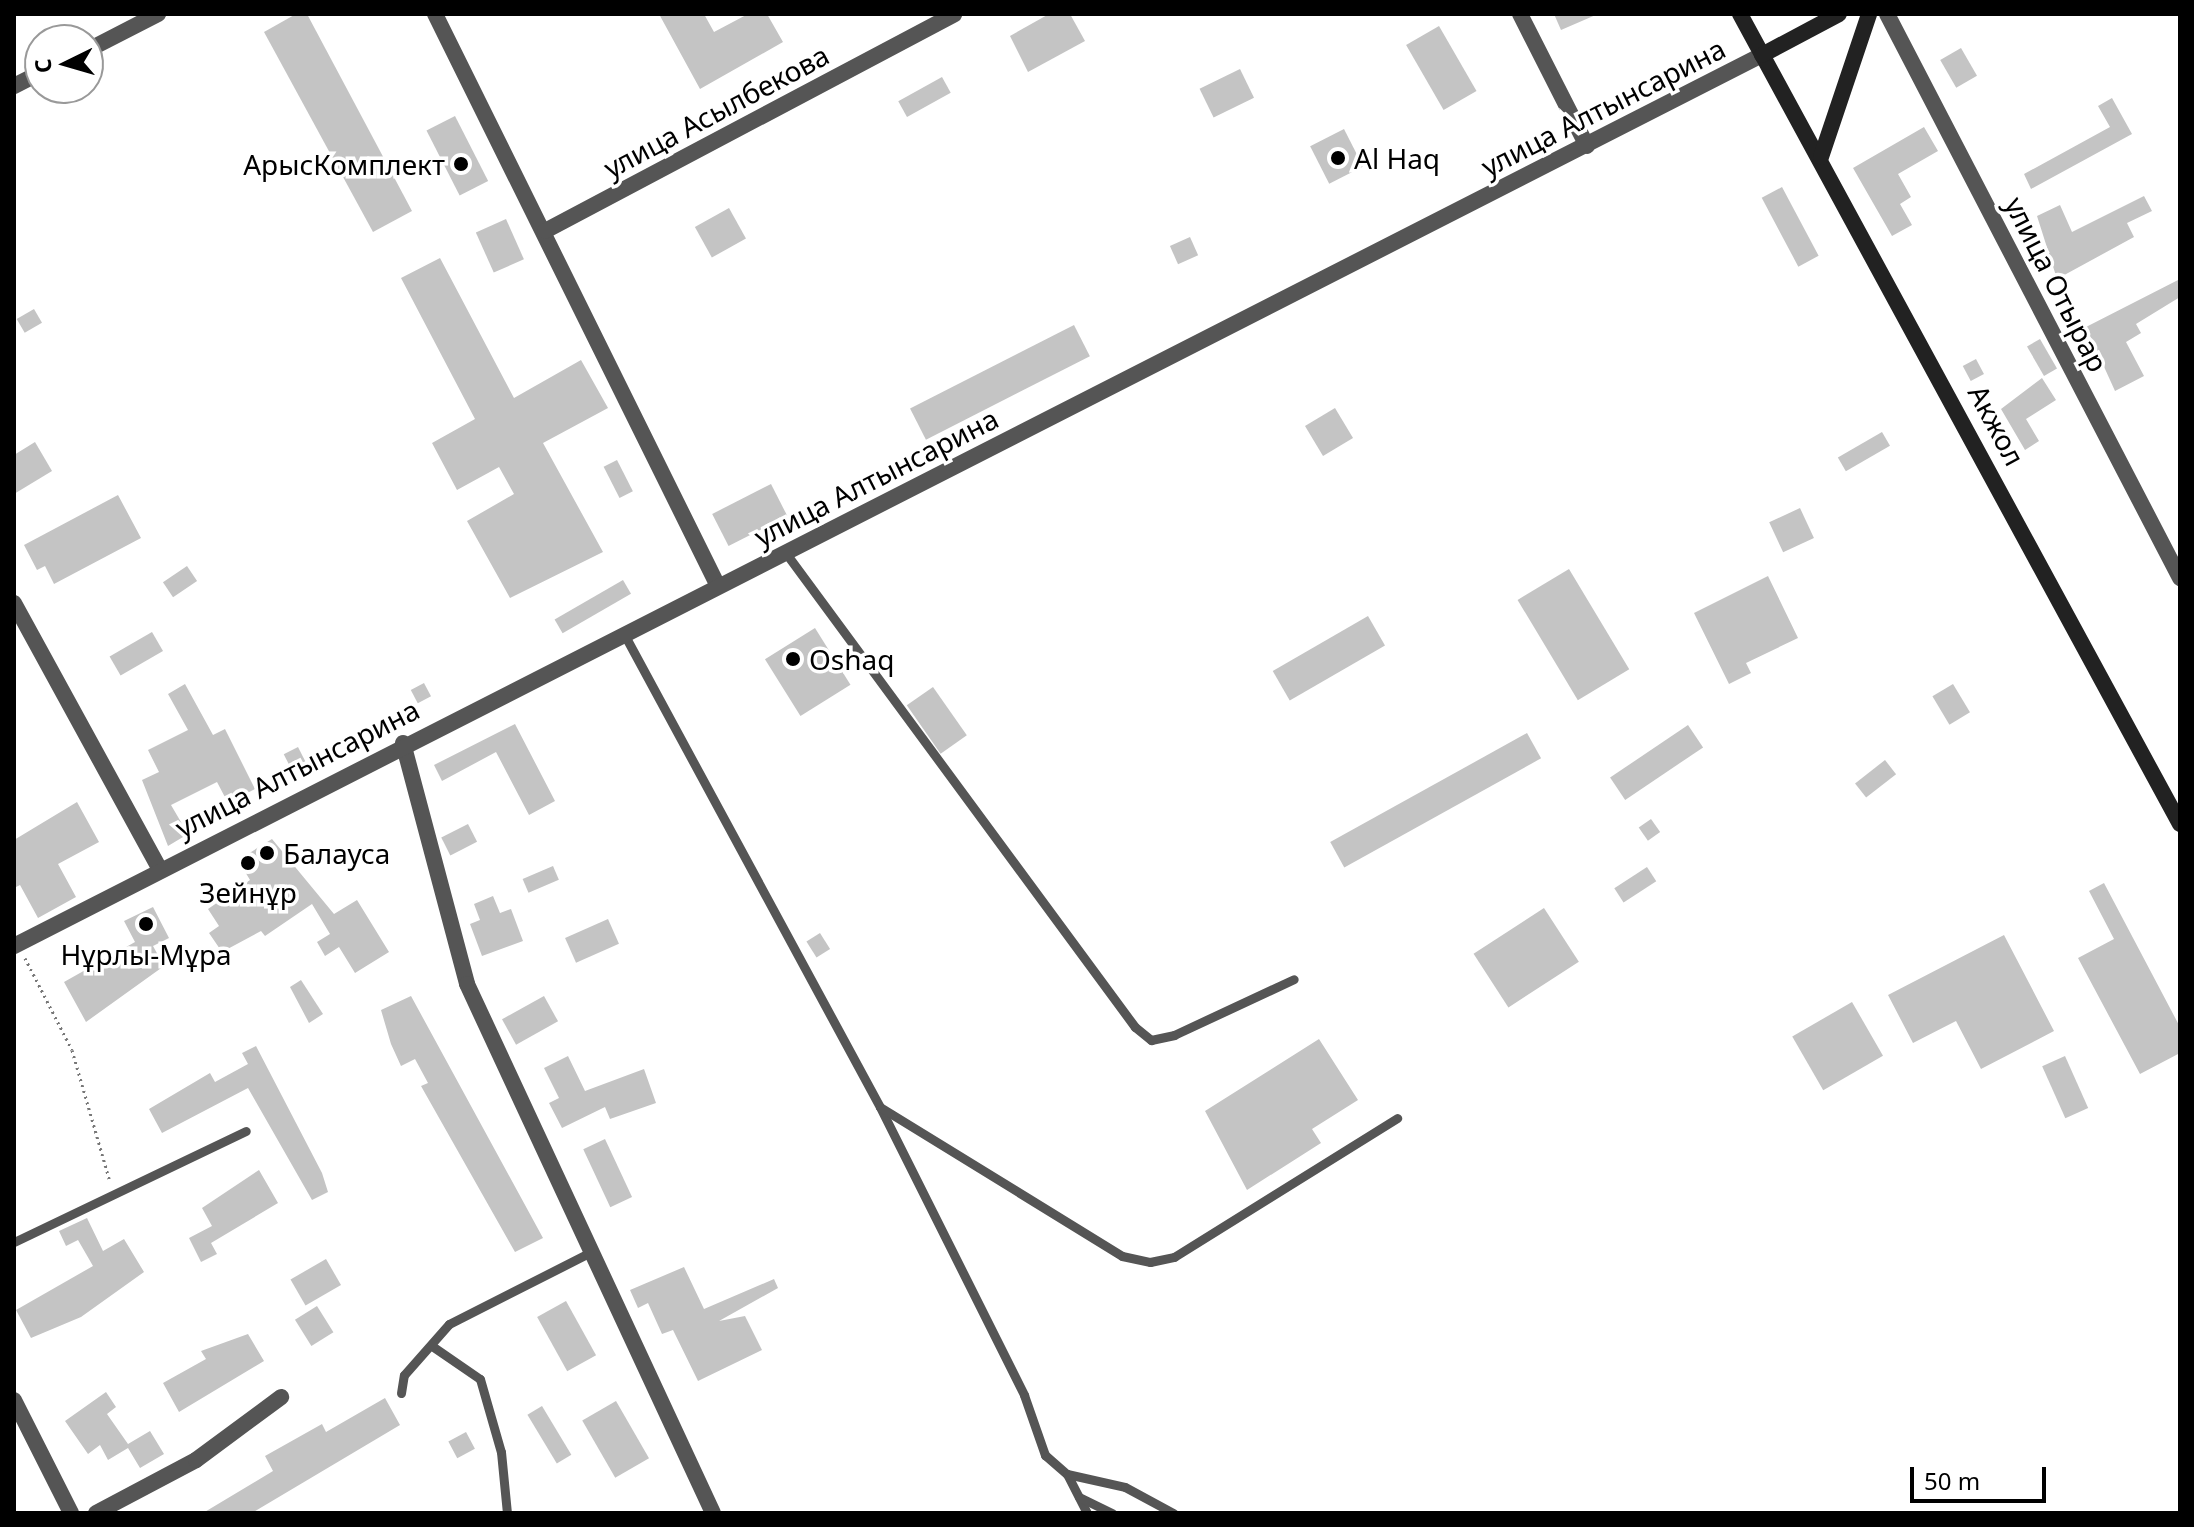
<!DOCTYPE html>
<html>
<head>
<meta charset="utf-8">
<style>
	body { margin:0 }
	#map { position:relative; width:2194px; height:1527px; overflow:hidden; background:#fff; font-family:"Noto Sans",sans-serif }
	div>[style] { position:absolute }
	[style*='--x'] { left:calc(var(--x)*1px); top:calc(var(--y)*1px); width:calc(var(--w)*1px); rotate:calc(var(--a)*1deg) }
	.building>* { inset:0; background:#c4c4c4; transform-origin:0 0 }
	.path>* { height:3px; margin-top:-1.5px; transform-origin:0; background:repeating-linear-gradient(90deg,#777 0 2px,transparent 0 6px) }
	.lane>* { height:9px; margin:-4.5px; padding:0 4.5px; transform-origin:4.5px; border-radius:4.5px; background:#555 }
	.street>* { height:16px; margin:-8px; padding:0 8px; transform-origin:8px; border-radius:8px; background:#555 }
	.secondary>* { height:16px; margin:-8px; padding:0 8px; transform-origin:8px; border-radius:8px; background:#222 }
	.dots>* { width:22px; height:22px; translate:-50% -50%; box-sizing:border-box; border:4px solid #fff; border-radius:50% }
	span { translate:-50% -50%; white-space:nowrap; text-align:center; line-height:1.15; -webkit-text-stroke:7px #fff; paint-order:stroke }
	.street-label { font-size:28px; color:#000 }
	.poi-label { font-size:28px; color:#000 }
	.left { translate:0 -50%; text-align:left }
	.right { translate:-100% -50%; text-align:right }
	.frame { position:absolute; inset:0; border:16px solid #000; pointer-events:none }
	.north { position:absolute; left:24px; top:24px; width:80px; height:80px; box-sizing:border-box; background:#fff; border:2px solid #999; border-radius:50%; rotate:265deg; font-size:22px; font-weight:700; line-height:32px; text-align:center; color:#000 }
	.north::after { content:''; display:block; margin:auto; width:28px; height:36px; background:#000; clip-path:polygon(50% 0,100% 100%,50% 72%,0 100%) }
	.scale { position:absolute; left:1910px; top:1467px; width:136px; height:36px; box-sizing:border-box; border:4px solid #000; border-top:0; padding-left:10px; font-size:24px; line-height:28px; white-space:nowrap; color:#000; -webkit-text-stroke:6px #fff; paint-order:stroke }
</style>
</head>
<body>
<div id="map">
	<div class="building">
		<i style="clip-path:polygon(296px 14px,307px 14px,412px 211px,373px 232px,264px 32px)"></i>
		<i style="clip-path:polygon(659px 14px,704px 14px,714px 32px,748px 14px,767px 14px,783px 42px,700px 89px)"></i>
		<i style="clip-path:polygon(1049px 14px,1070px 14px,1085px 41px,1028px 72px,1010px 36px)"></i>
		<i style="clip-path:polygon(1554px 14px,1598px 14px,1561px 30px)"></i>
		<i style="left:1439px;top:26px;width:75px;height:38px;rotate:60deg"></i>
		<i style="left:1961px;top:48px;width:32px;height:24px;rotate:60deg"></i>
		<i style="left:1240px;top:69px;width:32px;height:45px;rotate:64deg"></i>
		<i style="left:942px;top:77px;width:18px;height:50px;rotate:61deg"></i>
		<i style="clip-path:polygon(2112px 98px,2132px 134px,2031px 189px,2024px 174px,2110px 127px,2098px 106px)"></i>
		<i style="left:455px;top:116px;width:73px;height:32px;rotate:63deg"></i>
		<i style="clip-path:polygon(1924px 127px,1938px 151px,1898px 174px,1911px 197px,1900px 204px,1912px 225px,1892px 236px,1853px 168px)"></i>
		<i style="left:1344px;top:129px;width:42px;height:38px;rotate:63deg"></i>
		<i style="left:1782px;top:187px;width:78px;height:23px;rotate:62deg"></i>
		<i style="clip-path:polygon(2144px 196px,2152px 211px,2127px 223px,2134px 237px,2057px 279px,2037px 216px,2060px 205px,2072px 232px)"></i>
		<i style="left:729px;top:208px;width:35px;height:39px;rotate:61deg"></i>
		<i style="left:506px;top:219px;width:44px;height:33px;rotate:66deg"></i>
		<i style="left:1190px;top:237px;width:20px;height:22px;rotate:66deg"></i>
		<i style="clip-path:polygon(440px 258px,514px 398px,581px 360px,608px 408px,543px 443px,603px 552px,510px 598px,467px 521px,514px 494px,499px 467px,457px 490px,432px 443px,475px 419px,401px 278px)"></i>
		<i style="clip-path:polygon(2180px 279px,2180px 297px,2136px 324px,2141px 333px,2126px 342px,2144px 376px,2115px 391px,2086px 327px)"></i>
		<i style="left:34px;top:309px;width:16px;height:20px;rotate:60deg"></i>
		<i style="left:1074px;top:325px;width:35px;height:184px;rotate:63deg"></i>
		<i style="left:2040px;top:339px;width:34px;height:15px;rotate:60deg"></i>
		<i style="left:1976px;top:359px;width:17px;height:15px;rotate:62deg"></i>
		<i style="clip-path:polygon(2042px 378px,2056px 400px,2026px 419px,2039px 441px,2025px 450px,2001px 409px)"></i>
		<i style="left:1335px;top:408px;width:35px;height:35px;rotate:59deg"></i>
		<i style="left:1882px;top:432px;width:16px;height:51px;rotate:60deg"></i>
		<i style="clip-path:polygon(35px 442px,52px 471px,14px 494px,14px 455px)"></i>
		<i style="left:617px;top:460px;width:35px;height:15px;rotate:63deg"></i>
		<i style="left:771px;top:484px;width:36px;height:66px;rotate:63deg"></i>
		<i style="clip-path:polygon(118px 495px,141px 538px,54px 584px,45px 566px,37px 570px,24px 545px)"></i>
		<i style="left:1800px;top:508px;width:33px;height:34px;rotate:65deg"></i>
		<i style="left:187px;top:566px;width:18px;height:29px;rotate:56deg"></i>
		<i style="left:1569px;top:569px;width:117px;height:60px;rotate:59deg"></i>
		<i style="clip-path:polygon(1768px 576px,1798px 638px,1746px 663px,1751px 673px,1729px 684px,1694px 613px)"></i>
		<i style="left:623px;top:580px;width:16px;height:79px;rotate:60deg"></i>
		<i style="left:1368px;top:616px;width:34px;height:110px;rotate:60deg"></i>
		<i style="left:815px;top:628px;width:67px;height:59px;rotate:58deg"></i>
		<i style="left:152px;top:632px;width:22px;height:49px;rotate:60deg"></i>
		<i style="left:424px;top:683px;width:15px;height:15px;rotate:62deg"></i>
		<i style="clip-path:polygon(185px 684px,213px 735px,225px 729px,255px 789px,228px 803px,217px 782px,171px 805px,188px 834px,168px 846px,142px 780px,159px 772px,148px 750px,188px 730px,168px 694px)"></i>
		<i style="left:1953px;top:684px;width:33px;height:24px;rotate:59deg"></i>
		<i style="left:933px;top:687px;width:59px;height:32px;rotate:55deg"></i>
		<i style="clip-path:polygon(515px 724px,555px 801px,529px 815px,496px 752px,442px 781px,434px 765px)"></i>
		<i style="left:1688px;top:725px;width:27px;height:94px;rotate:56deg"></i>
		<i style="left:1527px;top:733px;width:29px;height:225px;rotate:61deg"></i>
		<i style="left:298px;top:747px;width:16px;height:16px;rotate:63deg"></i>
		<i style="left:1885px;top:760px;width:18px;height:38px;rotate:52deg"></i>
		<i style="clip-path:polygon(77px 802px,99px 842px,58px 864px,76px 897px,38px 918px,20px 885px,14px 888px,14px 840px)"></i>
		<i style="left:1651px;top:819px;width:16px;height:15px;rotate:55deg"></i>
		<i style="left:468px;top:824px;width:20px;height:30px;rotate:63deg"></i>
		<i style="clip-path:polygon(272px 839px,334px 914px,357px 900px,389px 952px,355px 973px,339px 947px,325px 956px,317px 942px,330px 934px,312px 904px,265px 936px,261px 931px,222px 952px,209px 933px,219px 926px,208px 909px,250px 880px,238px 860px)"></i>
		<i style="left:553px;top:866px;width:15px;height:33px;rotate:67deg"></i>
		<i style="left:1647px;top:867px;width:17px;height:39px;rotate:57deg"></i>
		<i style="clip-path:polygon(2104px 883px,2180px 1027px,2180px 1053px,2140px 1074px,2078px 958px,2114px 939px,2089px 891px)"></i>
		<i style="clip-path:polygon(493px 896px,500px 913px,511px 909px,523px 941px,482px 956px,470px 924px,480px 920px,474px 904px)"></i>
		<i style="clip-path:polygon(153px 907px,169px 938px,153px 946px,164px 966px,86px 1022px,64px 982px,135px 942px,124px 921px)"></i>
		<i style="left:1544px;top:908px;width:64px;height:84px;rotate:57deg"></i>
		<i style="left:608px;top:919px;width:27px;height:47px;rotate:66deg"></i>
		<i style="left:820px;top:933px;width:19px;height:16px;rotate:58deg"></i>
		<i style="clip-path:polygon(2004px 935px,2054px 1031px,1981px 1069px,1956px 1021px,1913px 1043px,1888px 995px)"></i>
		<i style="clip-path:polygon(301px 980px,323px 1014px,309px 1023px,290px 987px)"></i>
		<i style="clip-path:polygon(411px 996px,543px 1238px,515px 1252px,421px 1086px,428px 1083px,415px 1059px,401px 1066px,391px 1044px,381px 1010px)"></i>
		<i style="left:544px;top:996px;width:29px;height:48px;rotate:61deg"></i>
		<i style="left:1852px;top:1002px;width:62px;height:69px;rotate:60deg"></i>
		<i style="clip-path:polygon(1319px 1039px,1358px 1100px,1312px 1129px,1321px 1143px,1247px 1190px,1205px 1111px)"></i>
		<i style="clip-path:polygon(256px 1046px,322px 1173px,328px 1192px,312px 1200px,248px 1088px,162px 1133px,149px 1109px,210px 1073px,215px 1082px,248px 1064px,242px 1053px)"></i>
		<i style="clip-path:polygon(568px 1056px,585px 1091px,644px 1069px,656px 1103px,610px 1119px,605px 1107px,562px 1128px,549px 1103px,559px 1098px,544px 1068px)"></i>
		<i style="left:2065px;top:1056px;width:57px;height:25px;rotate:66deg"></i>
		<i style="left:605px;top:1139px;width:64px;height:24px;rotate:65deg"></i>
		<i style="clip-path:polygon(259px 1170px,278px 1203px,211px 1243px,217px 1254px,201px 1262px,189px 1238px,212px 1226px,202px 1208px)"></i>
		<i style="clip-path:polygon(87px 1218px,103px 1251px,124px 1239px,144px 1272px,81px 1317px,31px 1338px,16px 1310px,93px 1266px,78px 1240px,66px 1246px,59px 1231px)"></i>
		<i style="left:326px;top:1259px;width:30px;height:41px;rotate:60deg"></i>
		<i style="clip-path:polygon(684px 1267px,704px 1309px,774px 1279px,778px 1288px,719px 1321px,745px 1316px,762px 1350px,698px 1381px,673px 1330px,662px 1334px,648px 1303px,638px 1308px,630px 1290px)"></i>
		<i style="left:566px;top:1301px;width:62px;height:33px;rotate:61deg"></i>
		<i style="left:317px;top:1306px;width:31px;height:26px;rotate:58deg"></i>
		<i style="clip-path:polygon(248px 1334px,264px 1361px,179px 1412px,163px 1383px,206px 1359px,201px 1351px)"></i>
		<i style="clip-path:polygon(106px 1392px,116px 1407px,107px 1414px,128px 1444px,150px 1431px,164px 1454px,140px 1468px,128px 1448px,108px 1460px,100px 1445px,88px 1454px,65px 1421px)"></i>
		<i style="clip-path:polygon(385px 1398px,400px 1425px,252px 1513px,203px 1513px,273px 1471px,265px 1456px,322px 1424px,326px 1432px)"></i>
		<i style="left:616px;top:1401px;width:66px;height:39px;rotate:60deg"></i>
		<i style="left:542px;top:1406px;width:57px;height:17px;rotate:59deg"></i>
		<i style="left:466px;top:1432px;width:19px;height:20px;rotate:62deg"></i>
	</div>
	<div class="path">
		<i style="--x:25;--y:958;--w:103;--a:62.9"></i>
		<i style="--x:72;--y:1050;--w:137;--a:73.9"></i>
	</div>
	<div class="lane">
		<i style="--x:785;--y:552;--w:590;--a:53.62"></i>
		<i style="--x:1135;--y:1027;--w:21;--a:39"></i>
		<i style="--x:1151;--y:1040;--w:24;--a:-12"></i>
		<i style="--x:1174;--y:1035;--w:132;--a:-25"></i>
		<i style="--x:624;--y:634;--w:538;--a:61.58"></i>
		<i style="--x:880;--y:1107;--w:322;--a:63.4"></i>
		<i style="--x:1024;--y:1395;--w:64;--a:70.7"></i>
		<i style="--x:1045;--y:1455;--w:29;--a:41"></i>
		<i style="--x:1067;--y:1474;--w:44;--a:62.9"></i>
		<i style="--x:880;--y:1107;--w:284;--a:31.6"></i>
		<i style="--x:1122;--y:1256;--w:29;--a:12"></i>
		<i style="--x:1150;--y:1262;--w:25;--a:-12"></i>
		<i style="--x:1174;--y:1257;--w:263;--a:-31.9"></i>
		<i style="--x:14;--y:1242;--w:257;--a:-25.6"></i>
		<i style="--x:432;--y:1346;--w:58;--a:34.5"></i>
		<i style="--x:480;--y:1379;--w:76;--a:74"></i>
		<i style="--x:501;--y:1452;--w:61;--a:84.4"></i>
		<i style="--x:401;--y:1393;--w:18;--a:-81"></i>
		<i style="--x:404;--y:1375;--w:68;--a:-48.6"></i>
		<i style="--x:449;--y:1324;--w:159;--a:-26.9"></i>
		<i style="--x:1067;--y:1474;--w:59;--a:12.6"></i>
		<i style="--x:1125;--y:1487;--w:55;--a:28.4"></i>
		<i style="--x:1079;--y:1497;--w:37;--a:26"></i>
	</div>
	<div class="street">
		<i style="--x:435;--y:14;--w:638;--a:63.68"></i>
		<i style="--x:1520;--y:14;--w:148;--a:63.1"></i>
		<i style="--x:1887;--y:14;--w:636;--a:62.55"></i>
		<i style="--x:88;--y:50;--w:79;--a:-27.2"></i>
		<i style="--x:14;--y:86;--w:29;--a:-27"></i>
		<i style="--x:545;--y:231;--w:463;--a:-27.9"></i>
		<i style="--x:14;--y:603;--w:302;--a:61.3"></i>
		<i style="--x:403;--y:743;--w:249;--a:75.1"></i>
		<i style="--x:467;--y:984;--w:583;--a:65.06"></i>
		<i style="--x:14;--y:946;--w:1962;--a:-27.01"></i>
		<i style="--x:14;--y:1400;--w:127;--a:63.2"></i>
		<i style="--x:96;--y:1513;--w:113;--a:-27.9"></i>
		<i style="--x:196;--y:1460;--w:106;--a:-36.5"></i>
	</div>
	<div class="secondary">
		<i style="--x:1740;--y:14;--w:922;--a:61.49"></i>
		<i style="--x:1762;--y:55;--w:87;--a:-28"></i>
		<i style="--x:1821;--y:157;--w:151;--a:-71.4"></i>
	</div>
	<div class="dots">
		<i style="left:1338px;top:158px;background:#000"></i>
		<i style="left:461px;top:164px;background:#000"></i>
		<i style="left:793px;top:659px;background:#000"></i>
		<i style="left:267px;top:853px;background:#000"></i>
		<i style="left:248px;top:863px;background:#000"></i>
		<i style="left:146px;top:924px;background:#000"></i>
	</div>
	<div class="street-label">
		<span style="left:1603px;top:107px;rotate:-27deg">улица Алтынсарина</span>
		<span style="left:716px;top:111px;rotate:-28deg">улица Асылбекова</span>
		<span style="left:2057px;top:284px;rotate:63deg">улица Отырар</span>
		<span style="left:1997px;top:425px;rotate:62deg">Акжол</span>
		<span style="left:876px;top:477px;rotate:-27deg">улица Алтынсарина</span>
		<span style="left:297px;top:768px;rotate:-27deg">улица Алтынсарина</span>
	</div>
	<div class="poi-label">
		<span class="left" style="left:1354px;top:158px">Al Haq</span>
		<span class="right" style="left:445px;top:164px">АрысКомплект</span>
		<span class="left" style="left:809px;top:659px">Oshaq</span>
		<span class="left" style="left:283px;top:853px">Балауса</span>
		<span style="left:248px;top:892px">Зейнұр</span>
		<span style="left:146px;top:954px">Нұрлы-Мұра</span>
	</div>
	<div class="frame"></div>
	<div class="north">С</div>
	<div class="scale">50 m</div>
</div>
</body>
</html>
